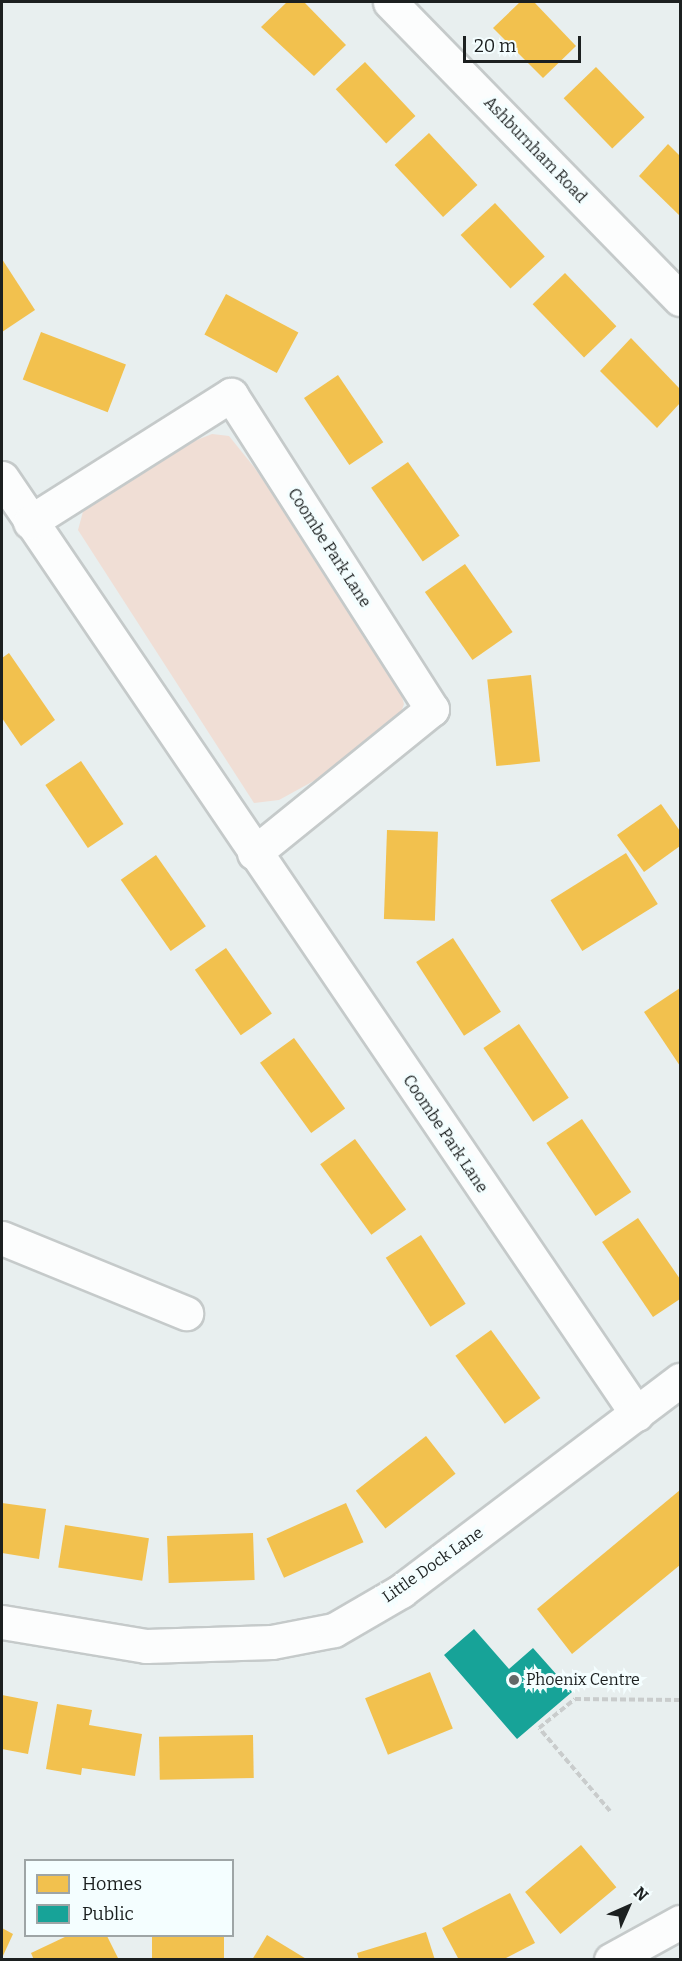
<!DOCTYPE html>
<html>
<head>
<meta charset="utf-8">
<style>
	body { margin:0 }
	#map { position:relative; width:682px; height:1961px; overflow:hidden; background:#e8efef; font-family:Bitter,serif }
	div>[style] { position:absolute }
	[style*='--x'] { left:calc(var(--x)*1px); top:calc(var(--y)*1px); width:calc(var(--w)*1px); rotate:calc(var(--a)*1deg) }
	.green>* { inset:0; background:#f0ded5 }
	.homes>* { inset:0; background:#f2c14e; transform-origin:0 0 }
	.public>* { inset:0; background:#17a398 }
	.path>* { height:4px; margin-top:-2px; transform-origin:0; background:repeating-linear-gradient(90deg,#c9cccc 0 6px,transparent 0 9px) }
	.roads { filter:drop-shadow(2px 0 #c5caca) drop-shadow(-2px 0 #c5caca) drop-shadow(0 2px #c5caca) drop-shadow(0 -2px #c5caca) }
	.street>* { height:33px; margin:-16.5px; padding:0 16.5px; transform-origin:16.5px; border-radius:16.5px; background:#fcfdfd }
	.dots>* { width:16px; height:16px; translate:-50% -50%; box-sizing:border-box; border:3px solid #f4feff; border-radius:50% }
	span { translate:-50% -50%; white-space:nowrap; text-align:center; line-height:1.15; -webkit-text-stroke:6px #f4feff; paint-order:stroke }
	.street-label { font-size:16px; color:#1c2020 }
	.poi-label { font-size:16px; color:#1c2020 }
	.left { translate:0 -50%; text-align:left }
	.frame { position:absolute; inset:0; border:3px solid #1c2020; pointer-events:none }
	.legend { position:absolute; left:24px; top:1859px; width:210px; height:78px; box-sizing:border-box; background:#f4feff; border:2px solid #9ea5a6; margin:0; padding:8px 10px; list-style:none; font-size:18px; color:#1c2020 }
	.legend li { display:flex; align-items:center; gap:12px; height:30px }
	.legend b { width:30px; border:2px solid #9ea5a6 }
	.north { position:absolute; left:598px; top:1877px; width:60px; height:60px; -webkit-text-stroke:4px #f4feff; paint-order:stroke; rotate:45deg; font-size:16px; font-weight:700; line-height:24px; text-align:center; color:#1c2020 }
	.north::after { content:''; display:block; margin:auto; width:21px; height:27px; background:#1c2020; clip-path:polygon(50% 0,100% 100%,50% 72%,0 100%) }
	.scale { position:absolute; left:463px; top:36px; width:118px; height:27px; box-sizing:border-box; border:3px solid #1c2020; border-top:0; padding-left:8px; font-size:18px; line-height:21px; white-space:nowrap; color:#1c2020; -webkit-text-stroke:4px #f4feff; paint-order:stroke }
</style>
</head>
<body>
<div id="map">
	<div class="green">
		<i style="clip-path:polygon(212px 434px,229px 436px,254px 467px,395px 673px,404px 704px,397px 723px,341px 766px,279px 800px,254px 803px,78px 530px,84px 508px,164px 453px)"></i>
	</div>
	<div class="homes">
		<i style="clip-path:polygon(287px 2px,304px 2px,346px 45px,314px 76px,261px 27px)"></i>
		<i style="clip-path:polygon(520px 2px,534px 2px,576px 46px,543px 78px,493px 28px)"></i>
		<i style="left:365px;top:62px;width:74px;height:40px;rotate:47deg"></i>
		<i style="left:596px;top:67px;width:70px;height:45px;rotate:46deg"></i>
		<i style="left:429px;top:133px;width:71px;height:47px;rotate:47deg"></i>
		<i style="clip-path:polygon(668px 144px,680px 156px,680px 216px,639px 176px)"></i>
		<i style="left:495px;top:203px;width:73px;height:47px;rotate:47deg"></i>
		<i style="clip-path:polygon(2px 259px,35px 310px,2px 332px)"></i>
		<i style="left:565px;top:273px;width:74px;height:45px;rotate:46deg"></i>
		<i style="left:226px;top:294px;width:82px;height:46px;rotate:28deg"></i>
		<i style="left:41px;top:332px;width:91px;height:51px;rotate:21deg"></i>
		<i style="clip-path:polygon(631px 338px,680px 389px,680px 403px,657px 428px,600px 371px)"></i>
		<i style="left:338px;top:375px;width:81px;height:41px;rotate:56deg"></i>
		<i style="left:408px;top:462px;width:90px;height:45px;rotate:55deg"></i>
		<i style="left:465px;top:564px;width:83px;height:49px;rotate:55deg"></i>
		<i style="clip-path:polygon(9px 653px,55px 720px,21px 746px,2px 718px,2px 658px)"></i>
		<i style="left:531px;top:675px;width:87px;height:44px;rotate:84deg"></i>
		<i style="left:81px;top:761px;width:76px;height:43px;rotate:56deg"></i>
		<i style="clip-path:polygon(661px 804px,680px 831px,680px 846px,644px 872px,617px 835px)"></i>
		<i style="left:387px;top:830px;width:51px;height:89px;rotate:2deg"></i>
		<i style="left:626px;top:853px;width:60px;height:89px;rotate:58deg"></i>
		<i style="left:156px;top:855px;width:87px;height:43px;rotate:55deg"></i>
		<i style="left:453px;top:938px;width:88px;height:44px;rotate:57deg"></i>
		<i style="left:226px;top:948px;width:80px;height:38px;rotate:55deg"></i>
		<i style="clip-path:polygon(680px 988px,680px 1066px,644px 1012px)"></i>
		<i style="left:519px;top:1024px;width:89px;height:43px;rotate:56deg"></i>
		<i style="left:294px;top:1038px;width:87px;height:42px;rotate:54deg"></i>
		<i style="left:582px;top:1119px;width:88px;height:43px;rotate:56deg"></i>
		<i style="left:355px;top:1139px;width:87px;height:43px;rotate:54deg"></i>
		<i style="clip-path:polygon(638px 1218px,680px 1279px,680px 1299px,653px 1317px,602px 1242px)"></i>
		<i style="left:421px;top:1235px;width:82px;height:42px;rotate:57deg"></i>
		<i style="left:491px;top:1330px;width:84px;height:44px;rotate:54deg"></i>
		<i style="left:426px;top:1436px;width:48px;height:89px;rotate:52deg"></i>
		<i style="clip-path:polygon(680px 1490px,680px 1565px,572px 1654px,537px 1609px)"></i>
		<i style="clip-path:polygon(2px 1503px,46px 1509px,39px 1559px,2px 1553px)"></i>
		<i style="left:346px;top:1503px;width:43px;height:87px;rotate:66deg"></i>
		<i style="left:65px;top:1525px;width:85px;height:43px;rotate:9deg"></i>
		<i style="left:253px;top:1533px;width:47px;height:86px;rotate:88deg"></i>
		<i style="left:430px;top:1672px;width:61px;height:70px;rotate:68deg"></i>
		<i style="clip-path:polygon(2px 1695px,38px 1702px,28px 1754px,2px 1749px)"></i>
		<i style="clip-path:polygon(57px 1704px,92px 1710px,89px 1725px,142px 1734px,135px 1776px,82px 1768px,81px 1775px,46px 1769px)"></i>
		<i style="left:253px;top:1735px;width:43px;height:94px;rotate:89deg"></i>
		<i style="left:581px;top:1845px;width:55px;height:73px;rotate:50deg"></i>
		<i style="clip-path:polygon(510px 1893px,535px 1943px,502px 1960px,459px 1960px,442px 1928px)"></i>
		<i style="clip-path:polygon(2px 1928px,13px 1934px,2px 1958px)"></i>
		<i style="clip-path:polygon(426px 1932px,435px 1960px,359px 1960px,357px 1953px)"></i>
		<i style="clip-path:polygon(267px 1935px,308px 1960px,252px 1960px)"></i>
		<i style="clip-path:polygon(67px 1936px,107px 1936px,119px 1960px,34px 1960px,31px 1953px)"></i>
		<i style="left:152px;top:1936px;width:72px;height:24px"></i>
	</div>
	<div class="public">
		<i style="clip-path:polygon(474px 1629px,509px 1669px,533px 1648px,572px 1692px,517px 1739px,444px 1655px)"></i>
	</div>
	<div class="path">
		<i style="--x:610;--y:1811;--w:109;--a:-130.5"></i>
		<i style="--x:539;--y:1728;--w:46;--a:-38.9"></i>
		<i style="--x:575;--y:1699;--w:105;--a:0.5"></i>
	</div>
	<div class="roads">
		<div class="street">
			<i style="--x:390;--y:2;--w:415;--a:45.7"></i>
			<i style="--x:2;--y:478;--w:1131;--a:55.85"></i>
			<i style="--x:30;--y:522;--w:238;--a:-32.3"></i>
			<i style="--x:231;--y:395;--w:373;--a:57.4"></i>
			<i style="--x:432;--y:709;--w:229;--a:141"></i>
			<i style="--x:2;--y:1238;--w:199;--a:22.2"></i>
			<i style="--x:2;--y:1622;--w:146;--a:9.5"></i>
			<i style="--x:146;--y:1646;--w:126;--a:-1.8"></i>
			<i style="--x:272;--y:1642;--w:63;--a:-11"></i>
			<i style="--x:334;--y:1630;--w:78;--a:-30.2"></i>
			<i style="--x:401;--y:1591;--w:350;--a:-37.1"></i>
			<i style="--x:611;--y:1960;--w:79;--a:-28.8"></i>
		</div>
	</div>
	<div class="dots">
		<i style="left:514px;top:1680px;background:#636868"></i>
	</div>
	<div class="street-label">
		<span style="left:535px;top:150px;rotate:46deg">Ashburnham Road</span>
		<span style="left:329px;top:548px;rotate:57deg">Coombe Park Lane</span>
		<span style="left:445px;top:1134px;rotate:56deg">Coombe Park Lane</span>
		<span style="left:433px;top:1565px;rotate:-35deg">Little Dock Lane</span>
	</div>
	<div class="poi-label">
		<span class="left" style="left:526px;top:1680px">Phoenix Centre</span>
	</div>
	<div class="frame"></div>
	<ul class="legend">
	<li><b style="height:16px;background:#f2c14e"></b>Homes</li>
	<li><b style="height:16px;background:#17a398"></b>Public</li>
	</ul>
	<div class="north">N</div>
	<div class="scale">20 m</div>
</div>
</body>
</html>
